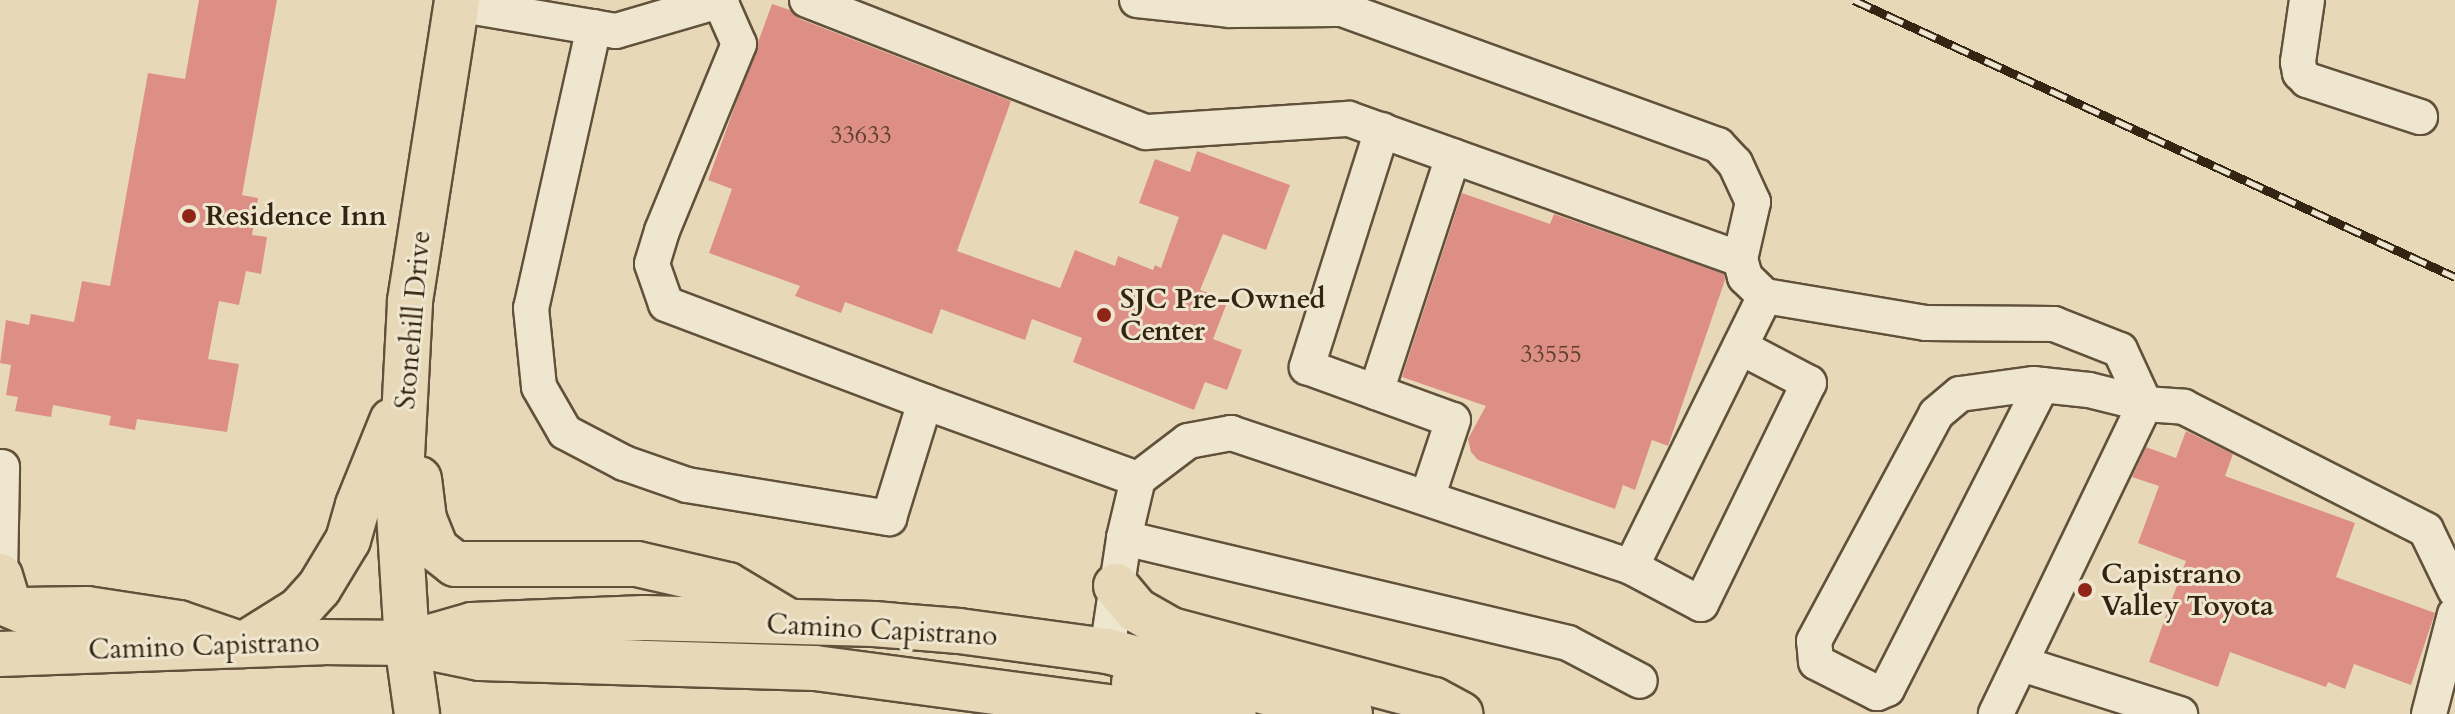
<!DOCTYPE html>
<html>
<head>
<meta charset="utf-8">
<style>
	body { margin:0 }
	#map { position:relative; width:2455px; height:714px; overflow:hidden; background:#e7d9b7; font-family:Cardo,serif }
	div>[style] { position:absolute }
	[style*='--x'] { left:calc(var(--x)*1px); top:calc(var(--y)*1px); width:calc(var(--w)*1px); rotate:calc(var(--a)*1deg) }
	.building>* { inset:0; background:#de8f85 }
	.roads { filter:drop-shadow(2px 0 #61513b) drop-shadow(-2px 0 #61513b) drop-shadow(0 2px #61513b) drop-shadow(0 -2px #61513b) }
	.minor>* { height:34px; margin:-17px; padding:0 17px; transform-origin:17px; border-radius:17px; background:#efe6d0 }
	.major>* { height:44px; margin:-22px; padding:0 22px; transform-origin:22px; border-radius:22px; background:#e7d9b7 }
	.highway>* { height:44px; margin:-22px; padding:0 22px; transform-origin:22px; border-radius:22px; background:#e7d9b7 }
	.rail>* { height:9px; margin-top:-4.5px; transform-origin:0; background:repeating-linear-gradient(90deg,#efe6d0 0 18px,#342412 0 36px); box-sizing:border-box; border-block:2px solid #342412 }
	.dots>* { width:22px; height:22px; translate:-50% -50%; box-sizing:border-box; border:4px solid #efe6d0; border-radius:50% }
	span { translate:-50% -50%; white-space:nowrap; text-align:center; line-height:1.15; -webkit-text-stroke:6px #efe6d0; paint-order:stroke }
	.number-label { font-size:24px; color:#5e3f2f }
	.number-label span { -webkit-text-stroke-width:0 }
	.poi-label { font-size:28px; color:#342412; font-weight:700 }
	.left { translate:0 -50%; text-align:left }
	.street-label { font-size:28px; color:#342412 }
</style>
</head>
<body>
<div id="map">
	<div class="building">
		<i style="clip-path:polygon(199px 0,277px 0,242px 195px,258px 198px,252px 235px,267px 237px,261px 274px,246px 271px,239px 305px,219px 301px,208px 359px,239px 364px,227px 432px,137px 419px,135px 430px,109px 425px,111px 416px,53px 405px,51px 417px,15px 411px,18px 397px,6px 395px,11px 365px,0 363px,6px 320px,29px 325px,31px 314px,74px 322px,82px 281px,110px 286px,148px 73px,185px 79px)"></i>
		<i style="clip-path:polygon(772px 4px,790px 10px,800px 19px,1011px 101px,957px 251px,1060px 288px,1075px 250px,1115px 266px,1118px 256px,1153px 270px,1155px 265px,1161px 268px,1179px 217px,1139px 203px,1155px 159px,1190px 172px,1197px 151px,1290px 185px,1266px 250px,1223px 234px,1200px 290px,1228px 300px,1213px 339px,1242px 350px,1227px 390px,1205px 382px,1194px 410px,1073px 362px,1082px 338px,1032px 319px,1025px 340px,941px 309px,932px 334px,845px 302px,841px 313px,795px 296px,800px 286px,709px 253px,732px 189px,708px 180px)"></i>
		<i style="clip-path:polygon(1462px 193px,1550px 224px,1554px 214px,1724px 274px,1725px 280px,1668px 446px,1652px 440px,1635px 490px,1623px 485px,1615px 509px,1478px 460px,1471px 452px,1468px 439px,1486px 406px,1402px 377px)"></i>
		<i style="clip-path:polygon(2186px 431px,2233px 454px,2225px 476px,2355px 523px,2336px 577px,2435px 613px,2411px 685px,2354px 664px,2345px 689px,2328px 682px,2326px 687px,2230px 652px,2218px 687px,2149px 662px,2186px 561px,2138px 543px,2159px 486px,2132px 477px,2146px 447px,2176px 458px)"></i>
	</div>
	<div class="roads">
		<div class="minor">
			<i style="--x:807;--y:0;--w:364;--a:21.3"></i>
			<i style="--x:1146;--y:132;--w:203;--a:-3.7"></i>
			<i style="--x:1349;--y:119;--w:415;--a:19.7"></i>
			<i style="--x:1137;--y:0;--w:94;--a:6.1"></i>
			<i style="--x:1230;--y:10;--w:112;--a:-0.5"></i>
			<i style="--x:1342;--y:9;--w:400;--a:19.9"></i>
			<i style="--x:1718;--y:145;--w:25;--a:47"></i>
			<i style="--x:1735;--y:163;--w:43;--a:65.2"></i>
			<i style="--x:1753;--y:202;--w:58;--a:102.8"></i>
			<i style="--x:1740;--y:259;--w:19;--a:74"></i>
			<i style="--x:1745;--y:277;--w:28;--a:44"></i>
			<i style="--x:1765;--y:296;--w:163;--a:9.5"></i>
			<i style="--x:1926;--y:323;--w:128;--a:0.4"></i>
			<i style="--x:2054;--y:324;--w:71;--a:21.5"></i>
			<i style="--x:2120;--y:350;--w:60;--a:65.2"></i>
			<i style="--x:2145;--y:404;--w:344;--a:115.7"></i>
			<i style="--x:2307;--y:0;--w:63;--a:98.3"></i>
			<i style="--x:2298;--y:62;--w:11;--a:80"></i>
			<i style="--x:2300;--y:73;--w:10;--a:45"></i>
			<i style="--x:2307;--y:80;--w:119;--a:18.1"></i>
			<i style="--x:720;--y:1;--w:47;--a:66.2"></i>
			<i style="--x:739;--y:44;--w:202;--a:112.4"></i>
			<i style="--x:662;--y:231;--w:34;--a:107"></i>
			<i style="--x:652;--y:264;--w:42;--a:70.7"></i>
			<i style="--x:666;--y:304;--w:277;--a:20.7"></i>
			<i style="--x:456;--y:4;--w:162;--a:9.6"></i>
			<i style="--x:616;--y:31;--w:110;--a:-16.3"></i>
			<i style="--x:594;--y:27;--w:288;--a:102.6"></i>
			<i style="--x:531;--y:308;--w:79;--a:84.2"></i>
			<i style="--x:539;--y:387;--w:52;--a:60"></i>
			<i style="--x:565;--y:432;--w:67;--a:27.7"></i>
			<i style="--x:624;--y:463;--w:67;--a:19.2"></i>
			<i style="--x:687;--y:485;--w:205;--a:9.3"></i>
			<i style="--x:889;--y:518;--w:121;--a:-72.8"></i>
			<i style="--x:925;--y:402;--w:226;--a:19.9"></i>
			<i style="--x:1382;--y:130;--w:249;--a:107.6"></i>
			<i style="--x:1307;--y:367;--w:155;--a:20"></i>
			<i style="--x:1453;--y:420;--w:82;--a:108.4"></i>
			<i style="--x:2042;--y:385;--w:341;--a:117"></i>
			<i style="--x:1887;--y:689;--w:11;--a:158"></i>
			<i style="--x:1877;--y:693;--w:68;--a:-153.1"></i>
			<i style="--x:1816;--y:662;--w:21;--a:-95"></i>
			<i style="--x:1814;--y:641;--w:258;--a:-61.7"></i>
			<i style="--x:1936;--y:414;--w:31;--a:-40"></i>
			<i style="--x:1960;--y:394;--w:75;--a:-7.7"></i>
			<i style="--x:2034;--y:384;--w:8;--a:7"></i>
			<i style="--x:2042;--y:385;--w:47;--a:6.1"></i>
			<i style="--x:2089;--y:390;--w:58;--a:14"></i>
			<i style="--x:2145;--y:404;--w:39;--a:4"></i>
			<i style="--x:2184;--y:407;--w:271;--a:26.9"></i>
			<i style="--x:2426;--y:530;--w:67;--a:64.2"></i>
			<i style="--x:1376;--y:392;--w:248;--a:-71.9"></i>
			<i style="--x:1124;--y:538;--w:456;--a:13.3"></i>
			<i style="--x:1568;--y:643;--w:81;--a:27.8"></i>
			<i style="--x:1631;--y:567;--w:79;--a:27.9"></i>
			<i style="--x:1701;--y:604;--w:246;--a:-64"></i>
			<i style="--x:1809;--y:383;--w:78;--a:-152.4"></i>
			<i style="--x:0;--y:576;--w:109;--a:-88.9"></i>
			<i style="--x:1107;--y:651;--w:114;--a:-81.4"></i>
			<i style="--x:1124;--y:538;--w:61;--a:-76.7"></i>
			<i style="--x:1138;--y:479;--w:63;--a:-37.2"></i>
			<i style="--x:1188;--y:441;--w:44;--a:-10.5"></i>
			<i style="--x:1231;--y:433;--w:422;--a:18.5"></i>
			<i style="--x:1631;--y:567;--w:302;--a:-63.7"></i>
			<i style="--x:2022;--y:664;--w:166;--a:17.6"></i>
			<i style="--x:2429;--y:714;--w:103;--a:-75.4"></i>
		</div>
		<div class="major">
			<i style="--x:419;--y:479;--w:40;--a:82.9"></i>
			<i style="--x:424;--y:519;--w:32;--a:68"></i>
			<i style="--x:436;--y:549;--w:24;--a:38"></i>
			<i style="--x:455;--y:564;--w:182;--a:0"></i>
			<i style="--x:637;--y:564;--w:93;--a:13"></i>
			<i style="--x:728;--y:585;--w:70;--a:31"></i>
			<i style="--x:0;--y:576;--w:30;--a:73"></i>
			<i style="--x:9;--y:605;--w:13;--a:23"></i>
			<i style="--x:21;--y:610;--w:66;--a:-0.9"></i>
			<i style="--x:87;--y:609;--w:93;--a:8.7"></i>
			<i style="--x:179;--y:623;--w:68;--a:19"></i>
			<i style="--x:243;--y:645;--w:66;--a:-32"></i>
			<i style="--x:299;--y:610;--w:30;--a:-48"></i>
			<i style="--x:319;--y:588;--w:56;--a:-58.9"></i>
			<i style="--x:348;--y:540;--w:36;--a:-74"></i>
			<i style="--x:358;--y:505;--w:91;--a:-68"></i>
			<i style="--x:1116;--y:586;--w:31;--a:50"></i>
			<i style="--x:1136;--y:610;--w:40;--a:29.7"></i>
			<i style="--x:1171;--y:630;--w:272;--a:14.9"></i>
			<i style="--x:1434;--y:700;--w:30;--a:28"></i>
			<i style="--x:413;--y:642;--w:61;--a:-16.1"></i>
			<i style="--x:472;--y:625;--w:172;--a:-2.3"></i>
			<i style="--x:644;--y:618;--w:230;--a:1.5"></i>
			<i style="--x:874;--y:624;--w:85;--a:4.7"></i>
			<i style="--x:959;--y:631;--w:149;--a:7.7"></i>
			<i style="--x:1107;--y:651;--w:251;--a:14.5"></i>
			<i style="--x:407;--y:643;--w:130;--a:-93.5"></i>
			<i style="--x:399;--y:513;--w:212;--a:-87"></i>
			<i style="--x:410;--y:301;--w:305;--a:-81.1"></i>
			<i style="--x:0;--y:654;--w:323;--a:-2.1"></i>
			<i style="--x:323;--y:642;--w:84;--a:0.7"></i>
			<i style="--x:407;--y:643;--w:75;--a:11.6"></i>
			<i style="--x:480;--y:658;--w:335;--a:1.7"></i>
			<i style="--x:815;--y:668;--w:349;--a:7.6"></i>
			<i style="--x:1134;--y:683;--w:42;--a:25.3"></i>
			<i style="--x:1172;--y:701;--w:63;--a:11.8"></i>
		</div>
		<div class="highway">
			<i style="--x:407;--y:643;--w:72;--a:82"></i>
		</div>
	</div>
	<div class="rail">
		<i style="--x:1854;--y:0;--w:662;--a:24.74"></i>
	</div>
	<div class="dots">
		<i style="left:189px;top:216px;background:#8f2418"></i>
		<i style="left:1104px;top:315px;background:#8f2418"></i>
		<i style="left:2085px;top:590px;background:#8f2418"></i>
	</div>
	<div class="number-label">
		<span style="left:861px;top:136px">33633</span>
		<span style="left:1551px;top:355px">33555</span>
	</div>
	<div class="poi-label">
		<span class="left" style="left:205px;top:216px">Residence Inn</span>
		<span class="left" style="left:1120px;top:315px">SJC Pre-Owned<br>Center</span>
		<span class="left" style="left:2101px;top:590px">Capistrano<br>Valley Toyota</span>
	</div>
	<div class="street-label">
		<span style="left:413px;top:320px;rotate:-85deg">Stonehill Drive</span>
		<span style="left:882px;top:630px;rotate:3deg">Camino Capistrano</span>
		<span style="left:204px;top:646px;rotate:-2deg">Camino Capistrano</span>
	</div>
</div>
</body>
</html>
